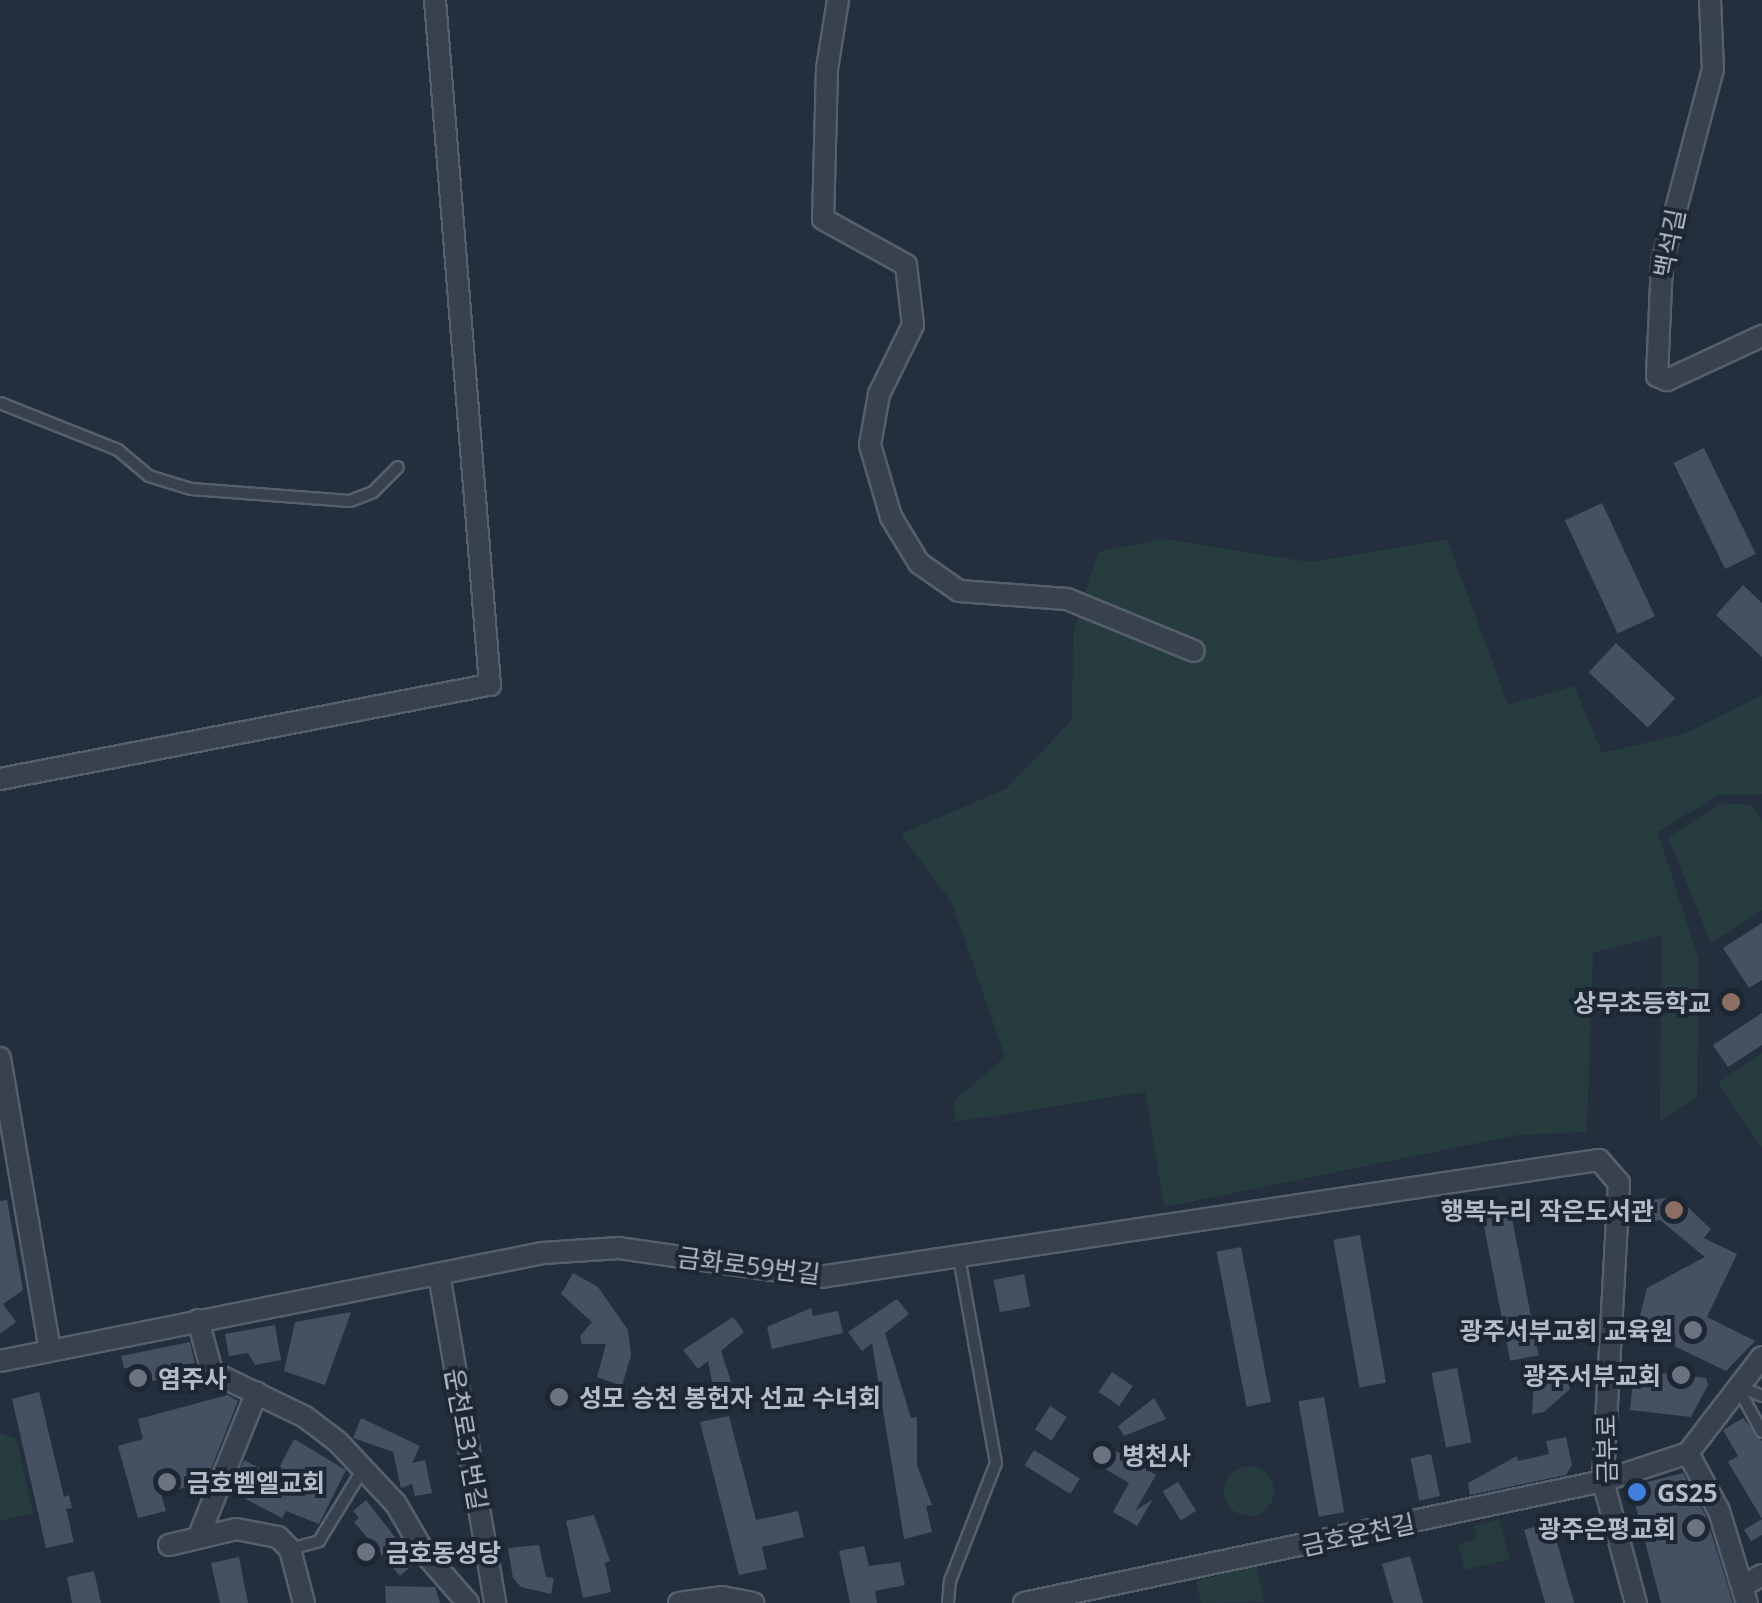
<!DOCTYPE html>
<html>
<head>
<meta charset="utf-8">
<style>
	body { margin:0 }
	#map { position:relative; width:1762px; height:1603px; overflow:hidden; background:#242f3e; font-family:"Open Sans","Noto Sans KR",sans-serif }
	div>[style] { position:absolute }
	[style*='--x'] { left:calc(var(--x)*1px); top:calc(var(--y)*1px); width:calc(var(--w)*1px); rotate:calc(var(--a)*1deg) }
	.green>* { inset:0; background:#263c3f }
	.round { border-radius:50% }
	.building>* { inset:0; background:#455162; transform-origin:0 0 }
	.roads { filter:drop-shadow(2px 0 #565f6c) drop-shadow(-2px 0 #565f6c) drop-shadow(0 2px #565f6c) drop-shadow(0 -2px #565f6c) }
	.service>* { height:10px; margin:-5px; padding:0 5px; transform-origin:5px; border-radius:5px; background:#38414e }
	.minor>* { height:20px; margin:-10px; padding:0 10px; transform-origin:10px; border-radius:10px; background:#38414e }
	.dots>* { width:28px; height:28px; translate:-50% -50%; box-sizing:border-box; border:5px solid #1d2633; border-radius:50% }
	span { translate:-50% -50%; white-space:nowrap; text-align:center; line-height:1.15; -webkit-text-stroke:8px #1d2633; paint-order:stroke }
	.street-label { font-size:25px; color:#b4bcc9 }
	.poi-label { font-size:25px; color:#b4bcc9; font-weight:700 }
	.right { translate:-100% -50%; text-align:right }
	.left { translate:0 -50%; text-align:left }
</style>
</head>
<body>
<div id="map">
	<div class="green">
		<i style="clip-path:polygon(1164px 539px,1309px 562px,1447px 539px,1508px 705px,1574px 686px,1602px 753px,1684px 734px,1762px 695px,1762px 794px,1718px 795px,1658px 832px,1699px 961px,1697px 1098px,1660px 1121px,1661px 935px,1593px 953px,1587px 1132px,1518px 1135px,1164px 1207px,1145px 1092px,955px 1122px,954px 1101px,1005px 1057px,952px 903px,901px 834px,1006px 789px,1072px 720px,1073px 634px,1098px 552px)"></i>
		<i style="clip-path:polygon(1722px 803px,1752px 805px,1762px 820px,1762px 910px,1711px 943px,1668px 837px)"></i>
		<i style="clip-path:polygon(1762px 1053px,1762px 1148px,1718px 1083px)"></i>
		<i style="clip-path:polygon(0 1433px,16px 1438px,33px 1513px,0 1521px)"></i>
		<i class="round" style="left:1224px;top:1466px;width:50px;height:50px"></i>
		<i style="clip-path:polygon(1499px 1519px,1510px 1559px,1465px 1570px,1458px 1544px,1477px 1539px,1474px 1526px)"></i>
		<i style="clip-path:polygon(1256px 1566px,1265px 1602px,1201px 1603px,1196px 1581px)"></i>
	</div>
	<div class="building">
		<i style="left:1704px;top:448px;width:118px;height:34px;rotate:64deg"></i>
		<i style="left:1602px;top:503px;width:125px;height:41px;rotate:65deg"></i>
		<i style="clip-path:polygon(1743px 585px,1762px 603px,1762px 657px,1716px 615px)"></i>
		<i style="left:1616px;top:643px;width:81px;height:40px;rotate:43deg"></i>
		<i style="clip-path:polygon(1762px 923px,1762px 980px,1749px 988px,1723px 948px)"></i>
		<i style="clip-path:polygon(1762px 1013px,1762px 1045px,1728px 1067px,1713px 1045px)"></i>
		<i style="clip-path:polygon(1676px 1196px,1711px 1229px,1704px 1238px,1737px 1254px,1707px 1317px,1755px 1341px,1726px 1371px,1637px 1328px,1647px 1288px,1705px 1257px,1660px 1220px,1645px 1223px,1641px 1202px)"></i>
		<i style="clip-path:polygon(7px 1200px,23px 1290px,3px 1304px,16px 1322px,0 1334px,0 1201px)"></i>
		<i style="left:1510px;top:1208px;width:150px;height:29px;rotate:79deg"></i>
		<i style="left:1360px;top:1235px;width:150px;height:27px;rotate:80deg"></i>
		<i style="left:1241px;top:1247px;width:158px;height:25px;rotate:79deg"></i>
		<i style="clip-path:polygon(573px 1273px,598px 1287px,628px 1330px,631px 1355px,622px 1386px,597px 1377px,606px 1344px,582px 1344px,580px 1336px,592px 1322px,561px 1294px)"></i>
		<i style="left:1024px;top:1274px;width:33px;height:31px;rotate:79deg"></i>
		<i style="clip-path:polygon(897px 1299px,909px 1314px,885px 1333px,911px 1418px,917px 1417px,917px 1465px,932px 1505px,926px 1506px,932px 1532px,904px 1539px,872px 1343px,862px 1351px,848px 1332px)"></i>
		<i style="clip-path:polygon(811px 1308px,813px 1316px,838px 1311px,843px 1333px,772px 1349px,767px 1327px)"></i>
		<i style="clip-path:polygon(351px 1312px,325px 1385px,284px 1371px,295px 1322px)"></i>
		<i style="clip-path:polygon(733px 1317px,744px 1332px,721px 1351px,736px 1397px,716px 1402px,708px 1361px,698px 1369px,683px 1350px)"></i>
		<i style="clip-path:polygon(275px 1325px,281px 1360px,255px 1365px,248px 1353px,229px 1356px,225px 1334px)"></i>
		<i style="clip-path:polygon(190px 1342px,195px 1363px,171px 1367px,173px 1377px,147px 1382px,145px 1370px,124px 1368px,121px 1356px)"></i>
		<i style="left:1457px;top:1368px;width:76px;height:26px;rotate:79deg"></i>
		<i style="clip-path:polygon(1634px 1370px,1706px 1378px,1708px 1385px,1691px 1417px,1630px 1410px)"></i>
		<i style="left:1112px;top:1372px;width:25px;height:24px;rotate:34deg"></i>
		<i style="clip-path:polygon(1567px 1377px,1570px 1389px,1544px 1412px,1532px 1414px,1534px 1382px)"></i>
		<i style="clip-path:polygon(39px 1392px,64px 1497px,69px 1495px,72px 1508px,66px 1509px,74px 1542px,46px 1548px,12px 1399px)"></i>
		<i style="clip-path:polygon(228px 1395px,238px 1401px,206px 1482px,161px 1494px,166px 1511px,138px 1518px,118px 1446px,143px 1439px,138px 1419px)"></i>
		<i style="left:1324px;top:1397px;width:117px;height:26px;rotate:80deg"></i>
		<i style="clip-path:polygon(1154px 1398px,1166px 1419px,1124px 1436px,1118px 1426px)"></i>
		<i style="left:1050px;top:1406px;width:20px;height:28px;rotate:33deg"></i>
		<i style="clip-path:polygon(729px 1416px,756px 1520px,798px 1511px,804px 1537px,762px 1547px,767px 1569px,739px 1575px,700px 1422px)"></i>
		<i style="clip-path:polygon(361px 1418px,420px 1446px,412px 1463px,425px 1460px,432px 1493px,415px 1496px,412px 1484px,401px 1488px,393px 1452px,353px 1438px)"></i>
		<i style="clip-path:polygon(1743px 1418px,1762px 1441px,1762px 1535px,1751px 1541px,1744px 1530px,1762px 1519px,1728px 1462px,1738px 1456px,1723px 1430px)"></i>
		<i style="clip-path:polygon(1566px 1437px,1572px 1465px,1566px 1475px,1470px 1495px,1468px 1483px,1517px 1456px,1518px 1461px,1549px 1454px,1546px 1441px)"></i>
		<i style="clip-path:polygon(294px 1439px,346px 1470px,319px 1524px,286px 1511px,282px 1518px,232px 1492px,244px 1460px,275px 1476px)"></i>
		<i style="clip-path:polygon(1111px 1448px,1156px 1475px,1135px 1511px,1153px 1499px,1137px 1526px,1113px 1512px,1129px 1483px,1100px 1466px)"></i>
		<i style="left:1034px;top:1450px;width:54px;height:18px;rotate:32deg"></i>
		<i style="left:1431px;top:1454px;width:43px;height:21px;rotate:78deg"></i>
		<i style="clip-path:polygon(1683px 1473px,1706px 1516px,1733px 1603px,1661px 1603px,1632px 1492px,1636px 1485px)"></i>
		<i style="left:1178px;top:1482px;width:34px;height:18px;rotate:58deg"></i>
		<i style="clip-path:polygon(366px 1500px,415px 1563px,400px 1576px,354px 1522px,359px 1518px,353px 1511px)"></i>
		<i style="clip-path:polygon(594px 1515px,610px 1561px,605px 1563px,611px 1592px,583px 1598px,566px 1521px)"></i>
		<i style="left:1551px;top:1522px;width:84px;height:28px;rotate:74deg"></i>
		<i style="clip-path:polygon(539px 1545px,546px 1577px,554px 1578px,551px 1594px,521px 1587px,513px 1578px,508px 1548px)"></i>
		<i style="clip-path:polygon(864px 1546px,869px 1566px,900px 1562px,905px 1585px,875px 1591px,877px 1603px,850px 1603px,839px 1551px)"></i>
		<i style="clip-path:polygon(1410px 1556px,1423px 1603px,1393px 1603px,1382px 1564px)"></i>
		<i style="clip-path:polygon(239px 1557px,248px 1603px,220px 1603px,211px 1563px)"></i>
		<i style="clip-path:polygon(94px 1571px,101px 1603px,72px 1603px,67px 1577px)"></i>
		<i style="clip-path:polygon(385px 1586px,435px 1587px,440px 1603px,386px 1603px)"></i>
	</div>
	<div class="roads">
		<div class="service">
			<i style="--x:0;--y:403;--w:127;--a:21.7"></i>
			<i style="--x:118;--y:450;--w:40;--a:40"></i>
			<i style="--x:149;--y:476;--w:44;--a:17.2"></i>
			<i style="--x:191;--y:489;--w:159;--a:4.3"></i>
			<i style="--x:350;--y:501;--w:25;--a:-21"></i>
			<i style="--x:373;--y:492;--w:35;--a:-45"></i>
			<i style="--x:1737;--y:1386;--w:52;--a:61.5"></i>
			<i style="--x:1740;--y:1387;--w:24;--a:22"></i>
			<i style="--x:290;--y:1549;--w:30;--a:-15"></i>
			<i style="--x:319;--y:1541;--w:84;--a:-58.6"></i>
			<i style="--x:948;--y:1603;--w:22;--a:-85"></i>
			<i style="--x:950;--y:1581;--w:127;--a:-68.7"></i>
			<i style="--x:996;--y:1463;--w:209;--a:-100.2"></i>
		</div>
		<div class="minor">
			<i style="--x:838;--y:0;--w:70;--a:99.1"></i>
			<i style="--x:827;--y:69;--w:150;--a:91.5"></i>
			<i style="--x:823;--y:219;--w:95;--a:29"></i>
			<i style="--x:906;--y:265;--w:60;--a:83.3"></i>
			<i style="--x:913;--y:325;--w:77;--a:116.2"></i>
			<i style="--x:879;--y:394;--w:52;--a:100"></i>
			<i style="--x:870;--y:445;--w:75;--a:73.7"></i>
			<i style="--x:891;--y:517;--w:54;--a:58.7"></i>
			<i style="--x:919;--y:563;--w:49;--a:35"></i>
			<i style="--x:959;--y:591;--w:108;--a:4.2"></i>
			<i style="--x:1067;--y:599;--w:137;--a:22.3"></i>
			<i style="--x:1710;--y:0;--w:69;--a:87.5"></i>
			<i style="--x:1713;--y:69;--w:200;--a:104.8"></i>
			<i style="--x:1662;--y:262;--w:114;--a:92.5"></i>
			<i style="--x:1657;--y:376;--w:11;--a:22"></i>
			<i style="--x:1667;--y:380;--w:105;--a:-24.9"></i>
			<i style="--x:0;--y:779;--w:499;--a:-10.9"></i>
			<i style="--x:490;--y:685;--w:687;--a:-94.59"></i>
			<i style="--x:0;--y:1058;--w:296;--a:80.3"></i>
			<i style="--x:439;--y:1274;--w:334;--a:80.3"></i>
			<i style="--x:198;--y:1320;--w:54;--a:74.9"></i>
			<i style="--x:212;--y:1372;--w:103;--a:25.8"></i>
			<i style="--x:305;--y:1417;--w:41;--a:37.1"></i>
			<i style="--x:338;--y:1442;--w:85;--a:46.9"></i>
			<i style="--x:396;--y:1504;--w:58;--a:59.9"></i>
			<i style="--x:425;--y:1554;--w:65;--a:48.7"></i>
			<i style="--x:0;--y:1361;--w:554;--a:-11.25"></i>
			<i style="--x:543;--y:1253;--w:76;--a:-3.8"></i>
			<i style="--x:619;--y:1248;--w:203;--a:8.2"></i>
			<i style="--x:820;--y:1277;--w:788;--a:-8.54"></i>
			<i style="--x:1599;--y:1160;--w:30;--a:49"></i>
			<i style="--x:1619;--y:1183;--w:298;--a:93.1"></i>
			<i style="--x:1603;--y:1481;--w:126;--a:74.9"></i>
			<i style="--x:1688;--y:1453;--w:66;--a:61.9"></i>
			<i style="--x:1719;--y:1511;--w:96;--a:73.1"></i>
			<i style="--x:198;--y:1538;--w:157;--a:-68"></i>
			<i style="--x:169;--y:1545;--w:69;--a:-13.4"></i>
			<i style="--x:236;--y:1529;--w:43;--a:10.8"></i>
			<i style="--x:278;--y:1537;--w:17;--a:45"></i>
			<i style="--x:290;--y:1549;--w:56;--a:75.5"></i>
			<i style="--x:1743;--y:1586;--w:22;--a:-30"></i>
			<i style="--x:679;--y:1603;--w:43;--a:-7.9"></i>
			<i style="--x:722;--y:1597;--w:32;--a:11"></i>
			<i style="--x:1024;--y:1603;--w:592;--a:-11.9"></i>
			<i style="--x:1603;--y:1481;--w:89;--a:-18.2"></i>
			<i style="--x:1688;--y:1453;--w:121;--a:-52.4"></i>
		</div>
	</div>
	<div class="dots">
		<i style="left:1731px;top:1002px;background:#8d6e63"></i>
		<i style="left:1674px;top:1210px;background:#8d6e63"></i>
		<i style="left:1693px;top:1330px;background:#6b7280"></i>
		<i style="left:1681px;top:1375px;background:#6b7280"></i>
		<i style="left:138px;top:1378px;background:#6b7280"></i>
		<i style="left:559px;top:1397px;background:#6b7280"></i>
		<i style="left:1102px;top:1455px;background:#6b7280"></i>
		<i style="left:167px;top:1482px;background:#6b7280"></i>
		<i style="left:1637px;top:1492px;background:#3f7fe0"></i>
		<i style="left:1696px;top:1528px;background:#6b7280"></i>
		<i style="left:366px;top:1552px;background:#6b7280"></i>
	</div>
	<div class="street-label">
		<span style="left:1669px;top:243px;rotate:-79deg">백석길</span>
		<span style="left:749px;top:1265px;rotate:7deg">금화로59번길</span>
		<span style="left:467px;top:1439px;rotate:80deg">운천로31번길</span>
		<span style="left:1606px;top:1449px;rotate:-91deg">금부로</span>
		<span style="left:1358px;top:1534px;rotate:-12deg">금호운천길</span>
	</div>
	<div class="poi-label">
		<span class="right" style="left:1711px;top:1002px">상무초등학교</span>
		<span class="right" style="left:1654px;top:1210px">행복누리 작은도서관</span>
		<span class="right" style="left:1673px;top:1330px">광주서부교회 교육원</span>
		<span class="right" style="left:1661px;top:1375px">광주서부교회</span>
		<span class="left" style="left:158px;top:1378px">염주사</span>
		<span class="left" style="left:579px;top:1397px">성모 승천 봉헌자 선교 수녀회</span>
		<span class="left" style="left:1122px;top:1455px">병천사</span>
		<span class="left" style="left:187px;top:1482px">금호벧엘교회</span>
		<span class="left" style="left:1657px;top:1492px">GS25</span>
		<span class="right" style="left:1676px;top:1528px">광주은평교회</span>
		<span class="left" style="left:386px;top:1552px">금호동성당</span>
	</div>
</div>
</body>
</html>
